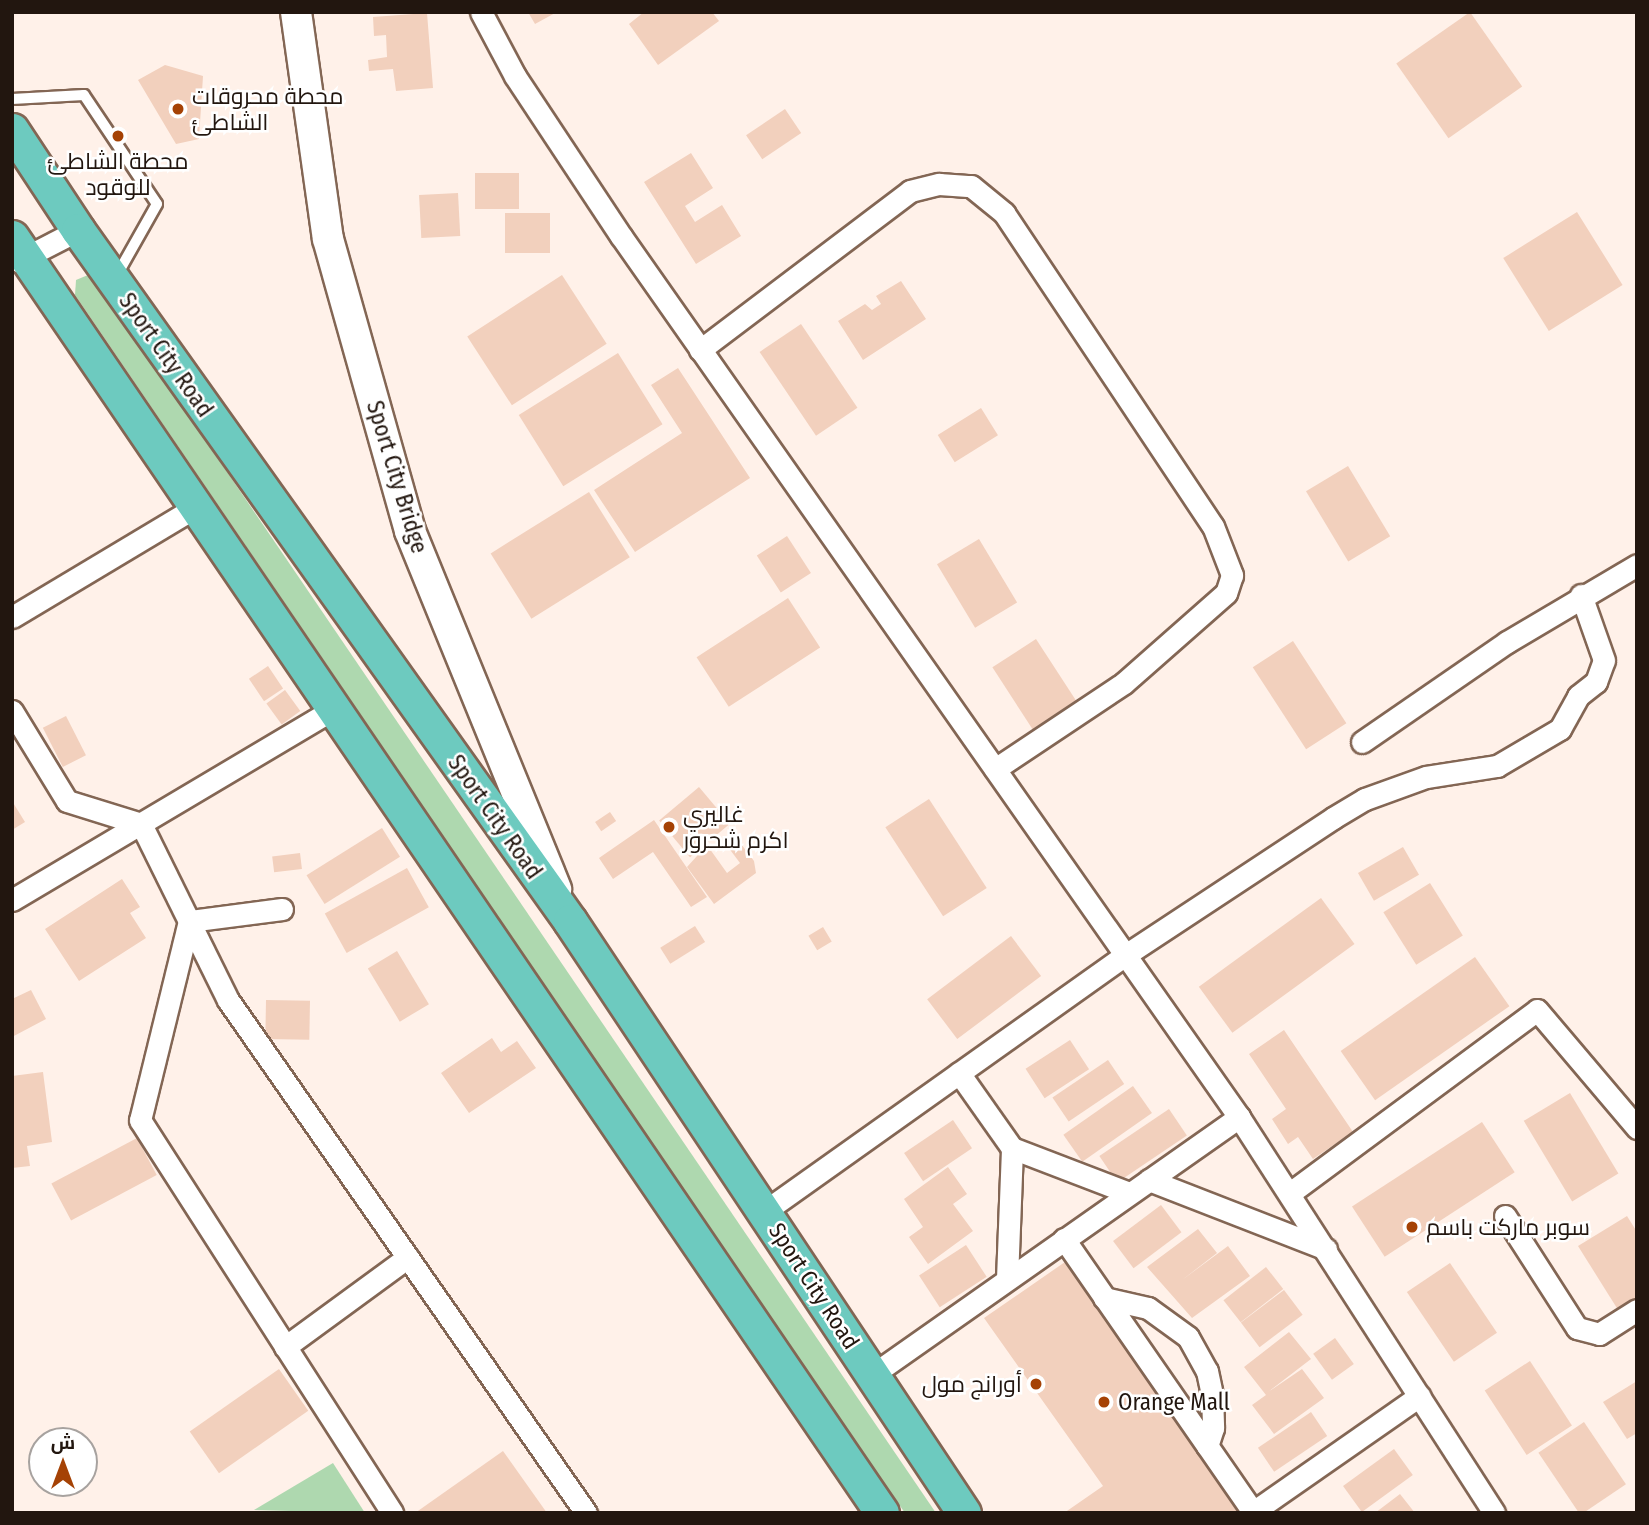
<!DOCTYPE html>
<html>
<head>
<meta charset="utf-8">
<style>
	body { margin:0 }
	#map { position:relative; width:1649px; height:1525px; overflow:hidden; background:#fff1e9; font-family:"Fira Sans Condensed",Cairo,sans-serif }
	div>[style] { position:absolute }
	[style*='--x'] { left:calc(var(--x)*1px); top:calc(var(--y)*1px); width:calc(var(--w)*1px); rotate:calc(var(--a)*1deg) }
	.green>* { inset:0; background:#aed8af }
	.building>* { inset:0; background:#f2d0bd; transform-origin:0 0 }
	.roads { filter:drop-shadow(2px 0 #836654) drop-shadow(-2px 0 #836654) drop-shadow(0 2px #836654) drop-shadow(0 -2px #836654) }
	.lane>* { height:10px; margin:-5px; padding:0 5px; transform-origin:5px; border-radius:5px; background:#fff }
	.street>* { height:21px; margin:-10.5px; padding:0 10.5px; transform-origin:10.5px; border-radius:10.5px; background:#fff }
	.secondary>* { height:30px; margin:-15px; padding:0 15px; transform-origin:15px; border-radius:15px; background:#fff }
	.primary>* { height:33px; margin:-16.5px; padding:0 16.5px; transform-origin:16.5px; border-radius:16.5px; background:#6dcabf }
	.dots>* { width:19px; height:19px; translate:-50% -50%; box-sizing:border-box; border:4px solid #fff; border-radius:50% }
	span { translate:-50% -50%; white-space:nowrap; text-align:center; line-height:1.15; -webkit-text-stroke:5px #fff; paint-order:stroke }
	.poi-label { font-size:23px; color:#22160f }
	.left { translate:0 -50%; text-align:left }
	.right { translate:-100% -50%; text-align:right }
	.street-label { font-size:23px; color:#22160f }
	.frame { position:absolute; inset:0; border:14px solid #22160f; pointer-events:none }
	.north { position:absolute; left:28px; top:1427px; width:70px; height:70px; box-sizing:border-box; background:#fff; border:2px solid #a7a29f; border-radius:50%; rotate:0deg; font-size:19px; font-weight:700; line-height:28px; text-align:center; color:#22160f }
	.north::after { content:''; display:block; margin:auto; width:24px; height:32px; background:#a54205; clip-path:polygon(50% 0,100% 100%,50% 72%,0 100%) }
</style>
</head>
<body>
<div id="map">
	<div class="green">
		<i style="clip-path:polygon(88px 275px,95px 278px,936px 1513px,905px 1513px,861px 1450px,75px 295px,76px 280px)"></i>
		<i style="clip-path:polygon(333px 1463px,365px 1513px,254px 1510px)"></i>
	</div>
	<div class="building">
		<i style="clip-path:polygon(528px 12px,557px 12px,535px 24px)"></i>
		<i style="clip-path:polygon(644px 12px,712px 12px,719px 21px,658px 65px,629px 24px)"></i>
		<i style="left:1470px;top:12px;width:91px;height:90px;rotate:55deg"></i>
		<i style="clip-path:polygon(427px 13px,433px 88px,396px 91px,393px 69px,369px 71px,368px 60px,387px 57px,386px 35px,374px 36px,373px 17px)"></i>
		<i style="clip-path:polygon(165px 65px,203px 76px,199px 139px,176px 144px,138px 80px)"></i>
		<i style="left:785px;top:109px;width:29px;height:47px;rotate:56deg"></i>
		<i style="clip-path:polygon(691px 153px,713px 188px,685px 206px,695px 222px,722px 205px,741px 236px,696px 264px,644px 182px)"></i>
		<i style="left:475px;top:173px;width:44px;height:36px"></i>
		<i style="left:458px;top:193px;width:43px;height:39px;rotate:87deg"></i>
		<i style="left:1577px;top:212px;width:86px;height:87px;rotate:58deg"></i>
		<i style="left:505px;top:213px;width:45px;height:40px"></i>
		<i style="left:562px;top:275px;width:82px;height:113px;rotate:57deg"></i>
		<i style="clip-path:polygon(901px 281px,926px 319px,863px 360px,838px 321px,865px 304px,872px 310px,881px 304px,876px 296px)"></i>
		<i style="left:801px;top:324px;width:101px;height:50px;rotate:56deg"></i>
		<i style="left:618px;top:353px;width:84px;height:117px;rotate:58deg"></i>
		<i style="clip-path:polygon(678px 368px,750px 478px,635px 552px,594px 490px,682px 433px,651px 385px)"></i>
		<i style="left:981px;top:408px;width:32px;height:51px;rotate:58deg"></i>
		<i style="left:1348px;top:466px;width:82px;height:49px;rotate:59deg"></i>
		<i style="left:589px;top:492px;width:77px;height:116px;rotate:58deg"></i>
		<i style="left:787px;top:536px;width:44px;height:36px;rotate:57deg"></i>
		<i style="left:979px;top:539px;width:74px;height:49px;rotate:59deg"></i>
		<i style="left:788px;top:598px;width:59px;height:109px;rotate:57deg"></i>
		<i style="left:1036px;top:639px;width:83px;height:52px;rotate:57deg"></i>
		<i style="left:1293px;top:641px;width:98px;height:48px;rotate:57deg"></i>
		<i style="left:268px;top:666px;width:27px;height:23px;rotate:56deg"></i>
		<i style="left:285px;top:690px;width:26px;height:23px;rotate:54deg"></i>
		<i style="left:66px;top:716px;width:44px;height:26px;rotate:63deg"></i>
		<i style="left:699px;top:787px;width:48px;height:52px;rotate:50deg"></i>
		<i style="left:929px;top:799px;width:106px;height:52px;rotate:57deg"></i>
		<i style="clip-path:polygon(12px 801px,25px 822px,12px 830px)"></i>
		<i style="left:610px;top:812px;width:11px;height:18px;rotate:56deg"></i>
		<i style="clip-path:polygon(654px 820px,707px 897px,691px 907px,653px 852px,613px 879px,599px 858px)"></i>
		<i style="left:382px;top:828px;width:34px;height:89px;rotate:58deg"></i>
		<i style="clip-path:polygon(738px 840px,754px 861px,756px 873px,714px 904px,687px 867px,707px 845px,727px 873px,740px 863px,728px 847px)"></i>
		<i style="left:1403px;top:847px;width:32px;height:52px;rotate:60deg"></i>
		<i style="left:300px;top:853px;width:16px;height:28px;rotate:83deg"></i>
		<i style="left:407px;top:868px;width:45px;height:94px;rotate:61deg"></i>
		<i style="clip-path:polygon(122px 879px,140px 907px,130px 913px,146px 938px,79px 981px,45px 929px)"></i>
		<i style="left:1430px;top:883px;width:62px;height:55px;rotate:58deg"></i>
		<i style="left:1321px;top:898px;width:57px;height:151px;rotate:54deg"></i>
		<i style="left:695px;top:926px;width:19px;height:41px;rotate:58deg"></i>
		<i style="left:823px;top:927px;width:17px;height:17px;rotate:59deg"></i>
		<i style="left:1011px;top:936px;width:50px;height:105px;rotate:53deg"></i>
		<i style="left:397px;top:951px;width:62px;height:34px;rotate:59deg"></i>
		<i style="left:1475px;top:957px;width:60px;height:164px;rotate:55deg"></i>
		<i style="clip-path:polygon(31px 990px,46px 1019px,12px 1037px,12px 999px)"></i>
		<i style="left:266px;top:1000px;width:44px;height:39px;rotate:1deg"></i>
		<i style="clip-path:polygon(1284px 1030px,1353px 1132px,1313px 1159px,1298px 1137px,1288px 1144px,1272px 1119px,1286px 1109px,1249px 1054px)"></i>
		<i style="clip-path:polygon(492px 1038px,501px 1052px,517px 1041px,536px 1068px,469px 1113px,441px 1073px)"></i>
		<i style="left:1070px;top:1040px;width:35px;height:53px;rotate:57deg"></i>
		<i style="left:1108px;top:1060px;width:29px;height:67px;rotate:56deg"></i>
		<i style="clip-path:polygon(43px 1072px,52px 1142px,27px 1146px,30px 1166px,12px 1168px,12px 1076px)"></i>
		<i style="left:1133px;top:1086px;width:33px;height:85px;rotate:55deg"></i>
		<i style="left:1570px;top:1093px;width:94px;height:54px;rotate:59deg"></i>
		<i style="left:1169px;top:1109px;width:32px;height:84px;rotate:56deg"></i>
		<i style="left:953px;top:1120px;width:34px;height:59px;rotate:56deg"></i>
		<i style="left:1482px;top:1122px;width:60px;height:155px;rotate:57deg"></i>
		<i style="left:137px;top:1138px;width:42px;height:97px;rotate:62deg"></i>
		<i style="clip-path:polygon(948px 1167px,967px 1194px,953px 1204px,973px 1231px,928px 1264px,909px 1237px,923px 1227px,904px 1199px)"></i>
		<i style="left:1161px;top:1205px;width:34px;height:60px;rotate:53deg"></i>
		<i style="clip-path:polygon(1627px 1216px,1637px 1232px,1637px 1302px,1620px 1313px,1578px 1246px)"></i>
		<i style="clip-path:polygon(1198px 1229px,1217px 1253px,1182px 1280px,1228px 1246px,1250px 1276px,1192px 1318px,1147px 1267px)"></i>
		<i style="left:966px;top:1245px;width:38px;height:56px;rotate:57deg"></i>
		<i style="clip-path:polygon(1065px 1262px,1242px 1513px,1064px 1513px,1103px 1486px,984px 1318px)"></i>
		<i style="left:1450px;top:1263px;width:84px;height:52px;rotate:56deg"></i>
		<i style="left:1266px;top:1267px;width:28px;height:54px;rotate:52deg"></i>
		<i style="left:1284px;top:1290px;width:31px;height:54px;rotate:53deg"></i>
		<i style="clip-path:polygon(1289px 1332px,1311px 1359px,1268px 1392px,1302px 1369px,1324px 1398px,1274px 1434px,1252px 1405px,1266px 1395px,1244px 1367px)"></i>
		<i style="left:1335px;top:1338px;width:32px;height:27px;rotate:54deg"></i>
		<i style="left:1530px;top:1361px;width:77px;height:54px;rotate:57deg"></i>
		<i style="left:279px;top:1369px;width:51px;height:109px;rotate:55deg"></i>
		<i style="clip-path:polygon(1637px 1381px,1637px 1433px,1627px 1439px,1603px 1402px)"></i>
		<i style="left:1311px;top:1412px;width:29px;height:64px;rotate:56deg"></i>
		<i style="left:1584px;top:1422px;width:75px;height:55px;rotate:56deg"></i>
		<i style="left:1394px;top:1449px;width:32px;height:63px;rotate:54deg"></i>
		<i style="clip-path:polygon(503px 1451px,547px 1513px,415px 1513px)"></i>
		<i style="clip-path:polygon(1400px 1494px,1415px 1513px,1375px 1513px)"></i>
	</div>
	<div class="roads">
		<div class="lane">
			<i style="--x:12;--y:99;--w:72;--a:-3.2"></i>
			<i style="--x:84;--y:95;--w:131;--a:56.2"></i>
			<i style="--x:157;--y:204;--w:81;--a:119.4"></i>
		</div>
		<div class="street">
			<i style="--x:481;--y:12;--w:72;--a:62"></i>
			<i style="--x:515;--y:76;--w:192;--a:56.5"></i>
			<i style="--x:621;--y:236;--w:1076;--a:54.95"></i>
			<i style="--x:1239;--y:1117;--w:471;--a:57.2"></i>
			<i style="--x:18;--y:261;--w:68;--a:-27.3"></i>
			<i style="--x:700;--y:350;--w:263;--a:-37.1"></i>
			<i style="--x:910;--y:191;--w:30;--a:-14"></i>
			<i style="--x:939;--y:184;--w:32;--a:4"></i>
			<i style="--x:971;--y:186;--w:43;--a:39.3"></i>
			<i style="--x:1004;--y:213;--w:376;--a:56.3"></i>
			<i style="--x:1213;--y:526;--w:53;--a:68.8"></i>
			<i style="--x:1232;--y:575;--w:19;--a:108"></i>
			<i style="--x:1226;--y:593;--w:136;--a:138.6"></i>
			<i style="--x:1124;--y:683;--w:155;--a:146.3"></i>
			<i style="--x:12;--y:617;--w:214;--a:-30.9"></i>
			<i style="--x:12;--y:711;--w:105;--a:58.6"></i>
			<i style="--x:67;--y:801;--w:77;--a:17.3"></i>
			<i style="--x:141;--y:824;--w:196;--a:63.7"></i>
			<i style="--x:228;--y:1000;--w:626;--a:55.09"></i>
			<i style="--x:1362;--y:742;--w:176;--a:-34.6"></i>
			<i style="--x:1507;--y:642;--w:151;--a:-30.6"></i>
			<i style="--x:12;--y:900;--w:374;--a:-30.7"></i>
			<i style="--x:282;--y:909;--w:94;--a:172.6"></i>
			<i style="--x:189;--y:921;--w:205;--a:103.8"></i>
			<i style="--x:140;--y:1120;--w:467;--a:57.3"></i>
			<i style="--x:959;--y:1073;--w:92;--a:54.8"></i>
			<i style="--x:1012;--y:1148;--w:125;--a:21"></i>
			<i style="--x:1149;--y:1180;--w:190;--a:21.3"></i>
			<i style="--x:1290;--y:1193;--w:307;--a:-36.5"></i>
			<i style="--x:1537;--y:1010;--w:155;--a:49.7"></i>
			<i style="--x:765;--y:1211;--w:444;--a:-35.4"></i>
			<i style="--x:1127;--y:954;--w:247;--a:-33.4"></i>
			<i style="--x:1333;--y:818;--w:37;--a:-31"></i>
			<i style="--x:1365;--y:799;--w:65;--a:-19.8"></i>
			<i style="--x:1426;--y:777;--w:72;--a:-8.8"></i>
			<i style="--x:1497;--y:766;--w:73;--a:-30.4"></i>
			<i style="--x:1560;--y:729;--w:38;--a:-61"></i>
			<i style="--x:1578;--y:696;--w:23;--a:-38"></i>
			<i style="--x:1596;--y:682;--w:23;--a:-70"></i>
			<i style="--x:1604;--y:660;--w:69;--a:-109.5"></i>
			<i style="--x:1505;--y:1216;--w:133;--a:57.3"></i>
			<i style="--x:1577;--y:1328;--w:23;--a:15"></i>
			<i style="--x:1599;--y:1334;--w:45;--a:-32.3"></i>
			<i style="--x:1064;--y:1239;--w:333;--a:55.3"></i>
			<i style="--x:1007;--y:1279;--w:131;--a:-87.8"></i>
			<i style="--x:1104;--y:1298;--w:45;--a:12.8"></i>
			<i style="--x:1148;--y:1308;--w:49;--a:35.9"></i>
			<i style="--x:1188;--y:1337;--w:39;--a:61"></i>
			<i style="--x:1207;--y:1371;--w:25;--a:78"></i>
			<i style="--x:1212;--y:1395;--w:33;--a:88"></i>
			<i style="--x:1213;--y:1428;--w:19;--a:108"></i>
			<i style="--x:285;--y:1347;--w:152;--a:-36.2"></i>
			<i style="--x:872;--y:1375;--w:449;--a:-35.1"></i>
			<i style="--x:1253;--y:1512;--w:203;--a:-34.9"></i>
		</div>
		<div class="secondary">
			<i style="--x:296;--y:12;--w:229;--a:82"></i>
			<i style="--x:328;--y:239;--w:303;--a:74.3"></i>
			<i style="--x:410;--y:531;--w:387;--a:67.8"></i>
		</div>
		<div class="primary">
			<i style="--x:12;--y:130;--w:120;--a:56.6"></i>
			<i style="--x:78;--y:230;--w:848;--a:54.55"></i>
			<i style="--x:570;--y:921;--w:711;--a:56.35"></i>
			<i style="--x:12;--y:237;--w:1544;--a:55.71"></i>
		</div>
	</div>
	<div class="dots">
		<i style="left:178px;top:109px;background:#a54205"></i>
		<i style="left:118px;top:136px;background:#a54205"></i>
		<i style="left:669px;top:827px;background:#a54205"></i>
		<i style="left:1412px;top:1227px;background:#a54205"></i>
		<i style="left:1036px;top:1384px;background:#a54205"></i>
		<i style="left:1104px;top:1402px;background:#a54205"></i>
	</div>
	<div class="poi-label">
		<span class="left" style="left:192px;top:109px">محطة محروقات<br>الشاطئ</span>
		<span style="left:118px;top:174px">محطة الشاطئ<br>للوقود</span>
		<span class="left" style="left:683px;top:827px">غاليري<br>اكرم شحرور</span>
		<span class="left" style="left:1426px;top:1227px">سوبر ماركت باسم</span>
		<span class="right" style="left:1022px;top:1384px">أورانج مول</span>
		<span class="left" style="left:1118px;top:1402px">Orange Mall</span>
	</div>
	<div class="street-label">
		<span style="left:166px;top:355px;rotate:55deg">Sport City Road</span>
		<span style="left:397px;top:477px;rotate:73deg">Sport City Bridge</span>
		<span style="left:495px;top:817px;rotate:55deg">Sport City Road</span>
		<span style="left:814px;top:1286px;rotate:57deg">Sport City Road</span>
	</div>
	<div class="frame"></div>
	<div class="north">ش</div>
</div>
</body>
</html>
